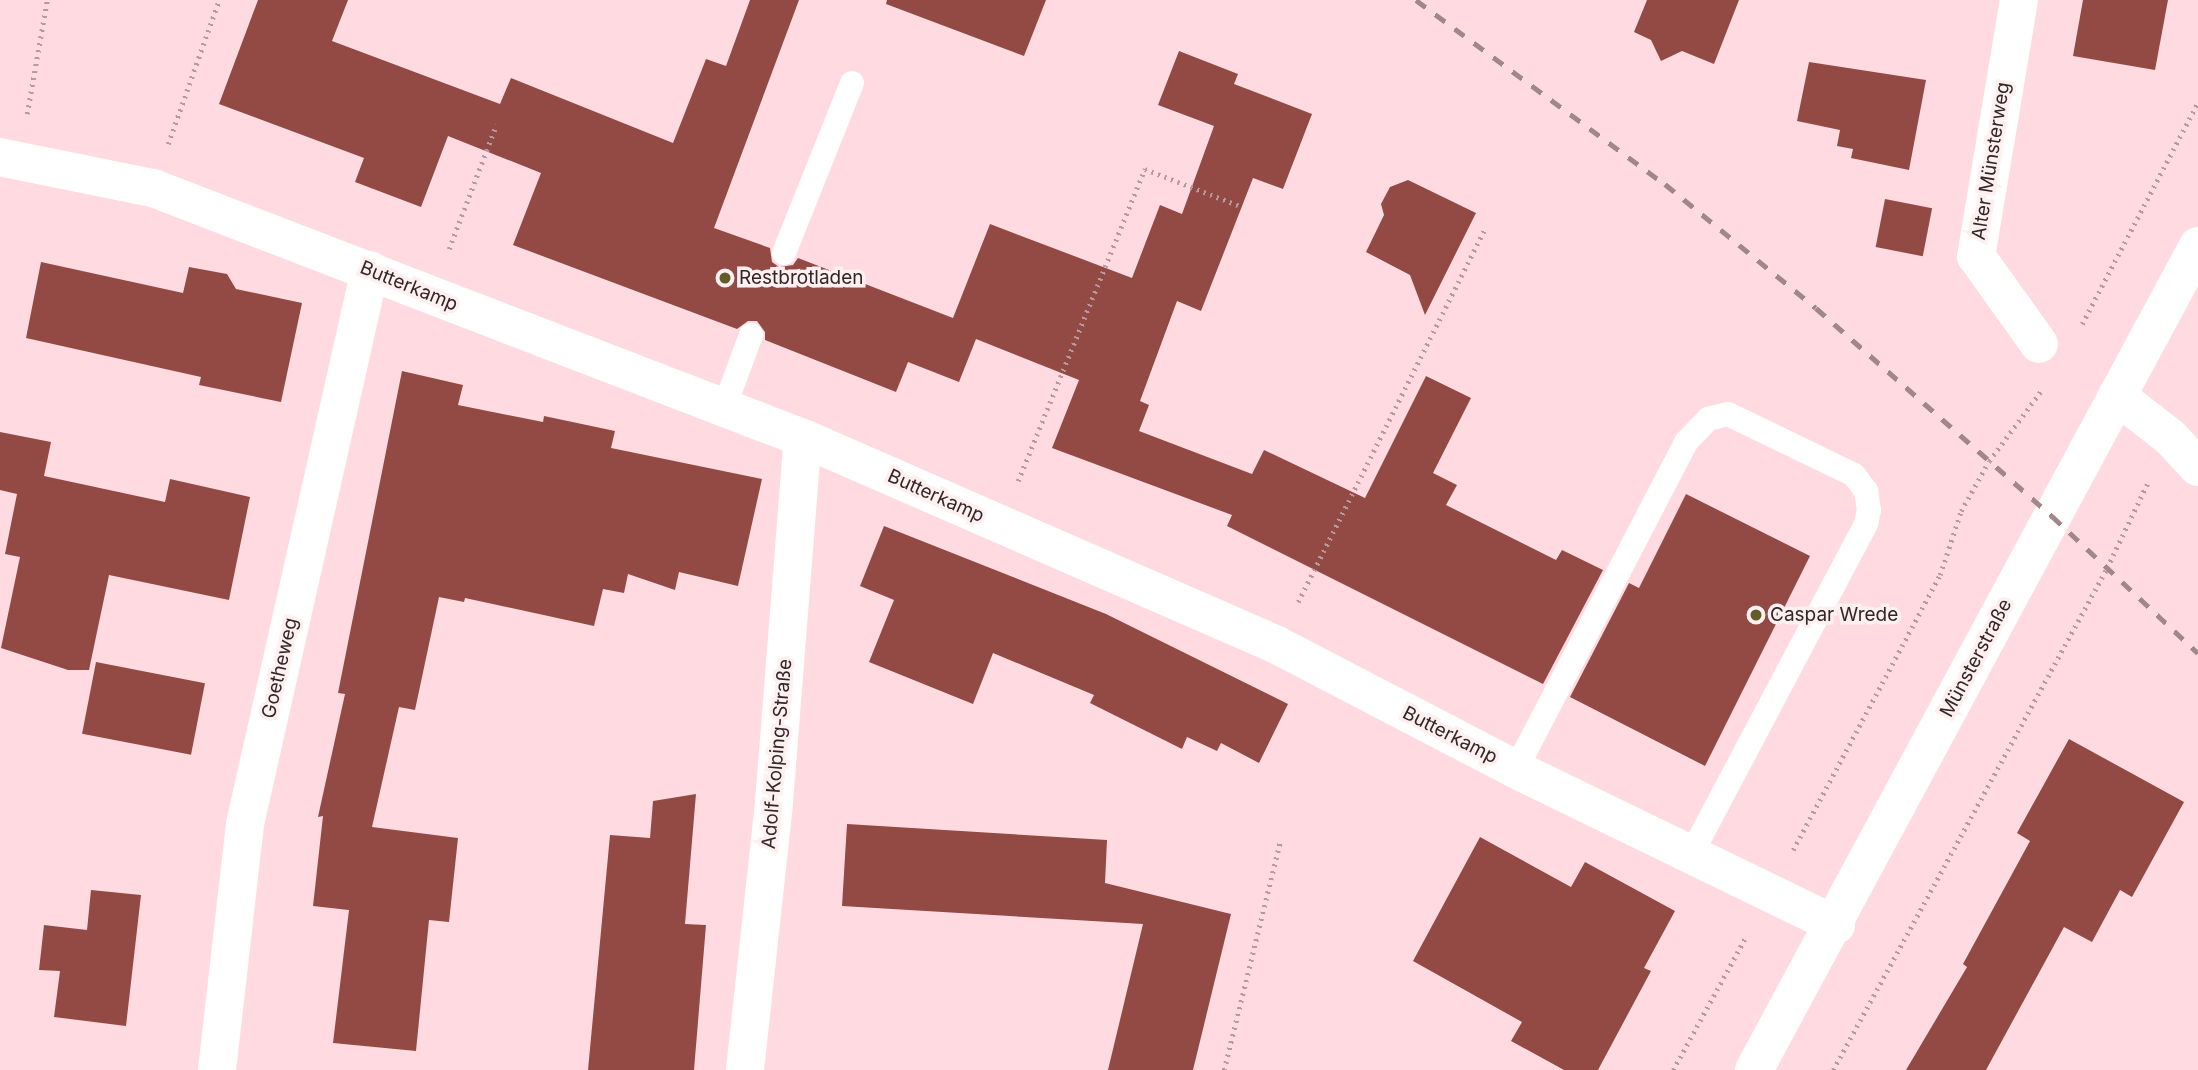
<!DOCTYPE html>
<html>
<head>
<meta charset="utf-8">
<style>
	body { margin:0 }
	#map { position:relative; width:2198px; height:1070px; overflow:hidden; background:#ffdbe1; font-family:Inter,sans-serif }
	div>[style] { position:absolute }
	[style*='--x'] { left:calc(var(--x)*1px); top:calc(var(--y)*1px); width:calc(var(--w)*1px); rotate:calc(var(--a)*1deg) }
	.building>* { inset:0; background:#934a44; transform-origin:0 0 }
	.path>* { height:4.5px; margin-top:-2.25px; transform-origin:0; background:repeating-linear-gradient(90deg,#b69a9f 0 2px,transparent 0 7px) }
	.service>* { height:24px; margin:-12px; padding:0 12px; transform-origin:12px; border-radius:12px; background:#fff }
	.minor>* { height:38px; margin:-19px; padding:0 19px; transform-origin:19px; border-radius:19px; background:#fff }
	.secondary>* { height:38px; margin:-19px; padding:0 19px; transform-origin:19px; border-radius:19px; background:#fff }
	.rail>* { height:5px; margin-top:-2.5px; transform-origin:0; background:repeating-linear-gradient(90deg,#a0878b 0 12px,transparent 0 24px) }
	.dots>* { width:19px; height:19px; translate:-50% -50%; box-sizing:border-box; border:4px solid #feeff1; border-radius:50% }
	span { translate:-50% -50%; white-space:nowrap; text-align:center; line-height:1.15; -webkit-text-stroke:7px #feeff1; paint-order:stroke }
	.street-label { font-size:19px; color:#332628 }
	.poi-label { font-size:19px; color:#332628 }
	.left { translate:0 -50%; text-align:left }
</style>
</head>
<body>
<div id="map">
	<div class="building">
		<i style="clip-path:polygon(258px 0,348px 0,332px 41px,500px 104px,511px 78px,673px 143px,706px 59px,726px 66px,750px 0,799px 0,714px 228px,770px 248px,772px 262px,779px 267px,793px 265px,798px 258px,953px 318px,990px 224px,1132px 278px,1160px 205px,1182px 214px,1214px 126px,1158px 105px,1179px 51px,1238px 74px,1234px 84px,1312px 114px,1283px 189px,1253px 178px,1201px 311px,1177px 301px,1140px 401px,1149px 405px,1139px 431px,1252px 474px,1264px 450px,1365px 498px,1426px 376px,1471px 398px,1433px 473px,1457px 485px,1446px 505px,1556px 560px,1562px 550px,1603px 570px,1543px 684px,1227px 526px,1232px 515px,1052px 448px,1079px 380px,976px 339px,959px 382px,908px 362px,896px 392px,765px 340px,765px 332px,757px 321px,748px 321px,737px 329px,513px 245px,541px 173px,448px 136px,421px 207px,355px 182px,364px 158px,219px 104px)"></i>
		<i style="clip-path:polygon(887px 0,1046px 0,1024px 56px,886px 4px)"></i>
		<i style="clip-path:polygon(1647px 0,1739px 0,1714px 64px,1682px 51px,1661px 61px,1651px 40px,1634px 32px)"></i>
		<i style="clip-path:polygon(2083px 0,2168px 0,2155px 70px,2073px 56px)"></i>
		<i style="clip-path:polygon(1809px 62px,1926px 80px,1909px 170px,1851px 158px,1853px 149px,1837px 146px,1840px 130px,1797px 121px)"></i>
		<i style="clip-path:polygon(1408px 180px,1476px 213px,1425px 315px,1410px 275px,1366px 252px,1384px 215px,1381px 204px,1390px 187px)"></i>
		<i style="left:1885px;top:199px;width:48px;height:49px;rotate:11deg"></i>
		<i style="clip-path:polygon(41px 262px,183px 293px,189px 267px,227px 274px,236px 289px,302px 303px,281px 402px,199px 385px,201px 377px,26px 338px)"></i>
		<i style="clip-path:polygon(402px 371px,463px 385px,458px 405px,543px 422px,544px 416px,615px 431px,611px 448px,762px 479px,738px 586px,679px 572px,675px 590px,628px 574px,624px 593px,603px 589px,594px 626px,465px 598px,464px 602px,439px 597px,415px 710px,399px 707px,372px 827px,458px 838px,449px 922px,429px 920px,416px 1051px,333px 1043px,349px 910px,313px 906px,323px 816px,318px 817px,345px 694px,338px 693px)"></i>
		<i style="clip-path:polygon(0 432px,51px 442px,44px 476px,165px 502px,170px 479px,250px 497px,229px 600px,109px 575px,89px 670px,68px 670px,1px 648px,20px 557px,5px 554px,17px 494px,0 490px)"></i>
		<i style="clip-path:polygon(1686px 494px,1810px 556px,1705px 766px,1570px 697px,1629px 583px,1639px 588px)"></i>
		<i style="clip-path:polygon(884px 526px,1106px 614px,1288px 704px,1259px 763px,1221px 743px,1217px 751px,1187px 737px,1182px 749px,1090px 703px,1094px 695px,993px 653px,973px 704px,869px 662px,894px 600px,860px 586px)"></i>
		<i style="left:96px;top:662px;width:111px;height:73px;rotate:11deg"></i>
		<i style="clip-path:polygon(2069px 739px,2184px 802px,2132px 897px,2120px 890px,2092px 942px,2064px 927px,1986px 1070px,1906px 1070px,1967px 967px,1963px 964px,2030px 841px,2017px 833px)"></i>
		<i style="clip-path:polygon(696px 794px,685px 924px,706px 925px,694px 1070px,588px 1070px,610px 835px,650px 838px,653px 801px)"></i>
		<i style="clip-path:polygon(847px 824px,1107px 840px,1105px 883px,1231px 914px,1193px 1070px,1108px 1070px,1143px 924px,842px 906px)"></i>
		<i style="clip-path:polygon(1480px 837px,1571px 887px,1585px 862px,1675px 911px,1644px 968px,1651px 971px,1598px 1070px,1564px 1070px,1511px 1041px,1522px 1022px,1413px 961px)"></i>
		<i style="clip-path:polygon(91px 890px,141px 895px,126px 1026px,54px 1017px,60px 971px,39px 970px,44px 925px,87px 930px)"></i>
	</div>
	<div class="path">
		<i style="--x:27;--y:114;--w:116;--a:-80"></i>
		<i style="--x:168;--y:144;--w:153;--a:-70.5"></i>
		<i style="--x:449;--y:249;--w:133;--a:-69.2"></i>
		<i style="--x:2082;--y:324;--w:250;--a:-62.4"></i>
		<i style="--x:1018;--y:481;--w:337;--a:-67.9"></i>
		<i style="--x:1145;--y:169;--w:102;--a:21.3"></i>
		<i style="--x:1298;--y:602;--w:419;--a:-63.4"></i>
		<i style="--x:1793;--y:850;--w:312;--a:-61.9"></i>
		<i style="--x:1940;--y:575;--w:67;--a:-71.8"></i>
		<i style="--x:1961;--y:511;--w:57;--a:-60.8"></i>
		<i style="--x:1989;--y:461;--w:87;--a:-53.4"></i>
		<i style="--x:1224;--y:1070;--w:235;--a:-76.2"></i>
		<i style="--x:1673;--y:1070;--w:154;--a:-61.3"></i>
		<i style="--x:1833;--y:1070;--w:572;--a:-61.37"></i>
		<i style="--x:2107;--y:568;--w:95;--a:-64.5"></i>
	</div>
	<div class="service">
		<i style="--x:784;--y:253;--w:183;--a:-68.2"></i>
		<i style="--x:724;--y:408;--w:78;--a:-69.7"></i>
		<i style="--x:1516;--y:769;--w:369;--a:-62.5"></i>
		<i style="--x:1686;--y:442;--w:32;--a:-46"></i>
		<i style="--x:1708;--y:419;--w:21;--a:-14"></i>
		<i style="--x:1728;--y:414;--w:140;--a:25.8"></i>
		<i style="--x:1854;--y:475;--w:20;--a:53"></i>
		<i style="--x:1866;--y:491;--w:19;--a:81"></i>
		<i style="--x:1869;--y:510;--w:14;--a:102"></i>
		<i style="--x:1866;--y:524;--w:371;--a:117.9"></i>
	</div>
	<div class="minor">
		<i style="--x:2019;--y:0;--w:260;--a:99.5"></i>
		<i style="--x:1976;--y:256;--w:108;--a:54.4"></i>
		<i style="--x:0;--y:157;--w:156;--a:11.5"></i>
		<i style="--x:153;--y:188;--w:696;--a:21.04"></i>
		<i style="--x:803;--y:438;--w:517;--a:23.59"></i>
		<i style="--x:1277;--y:645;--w:277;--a:27.5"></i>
		<i style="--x:1523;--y:773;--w:348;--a:25.9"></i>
		<i style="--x:2117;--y:396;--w:67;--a:37.7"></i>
		<i style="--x:2170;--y:437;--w:41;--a:47"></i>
		<i style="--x:217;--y:1070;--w:248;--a:-83.5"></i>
		<i style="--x:245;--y:824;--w:568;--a:-77.29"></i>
		<i style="--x:745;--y:1070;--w:269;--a:-83.8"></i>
		<i style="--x:774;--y:803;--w:366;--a:-85.5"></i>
	</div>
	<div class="secondary">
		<i style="--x:1754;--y:1070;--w:936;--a:-61.68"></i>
	</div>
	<div class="rail">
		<i style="--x:1416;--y:0;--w:310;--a:36.5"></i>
		<i style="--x:1665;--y:184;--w:195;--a:39.4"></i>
		<i style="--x:1816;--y:308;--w:315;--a:41.4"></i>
		<i style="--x:2052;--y:516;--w:200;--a:43.2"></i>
	</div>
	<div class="dots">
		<i style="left:725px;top:278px;background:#635c29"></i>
		<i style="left:1756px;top:615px;background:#635c29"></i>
	</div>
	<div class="street-label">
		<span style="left:1991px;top:161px;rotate:-81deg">Alter Münsterweg</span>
		<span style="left:409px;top:286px;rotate:22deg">Butterkamp</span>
		<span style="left:936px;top:496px;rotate:24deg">Butterkamp</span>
		<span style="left:1976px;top:658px;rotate:-62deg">Münsterstraße</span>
		<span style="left:280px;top:668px;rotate:-77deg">Goetheweg</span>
		<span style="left:1450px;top:735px;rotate:27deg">Butterkamp</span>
		<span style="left:777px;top:754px;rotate:-85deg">Adolf-Kolping-Straße</span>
	</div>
	<div class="poi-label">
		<span class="left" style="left:739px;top:278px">Restbrotladen</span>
		<span class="left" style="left:1770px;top:615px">Caspar Wrede</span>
	</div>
</div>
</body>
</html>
